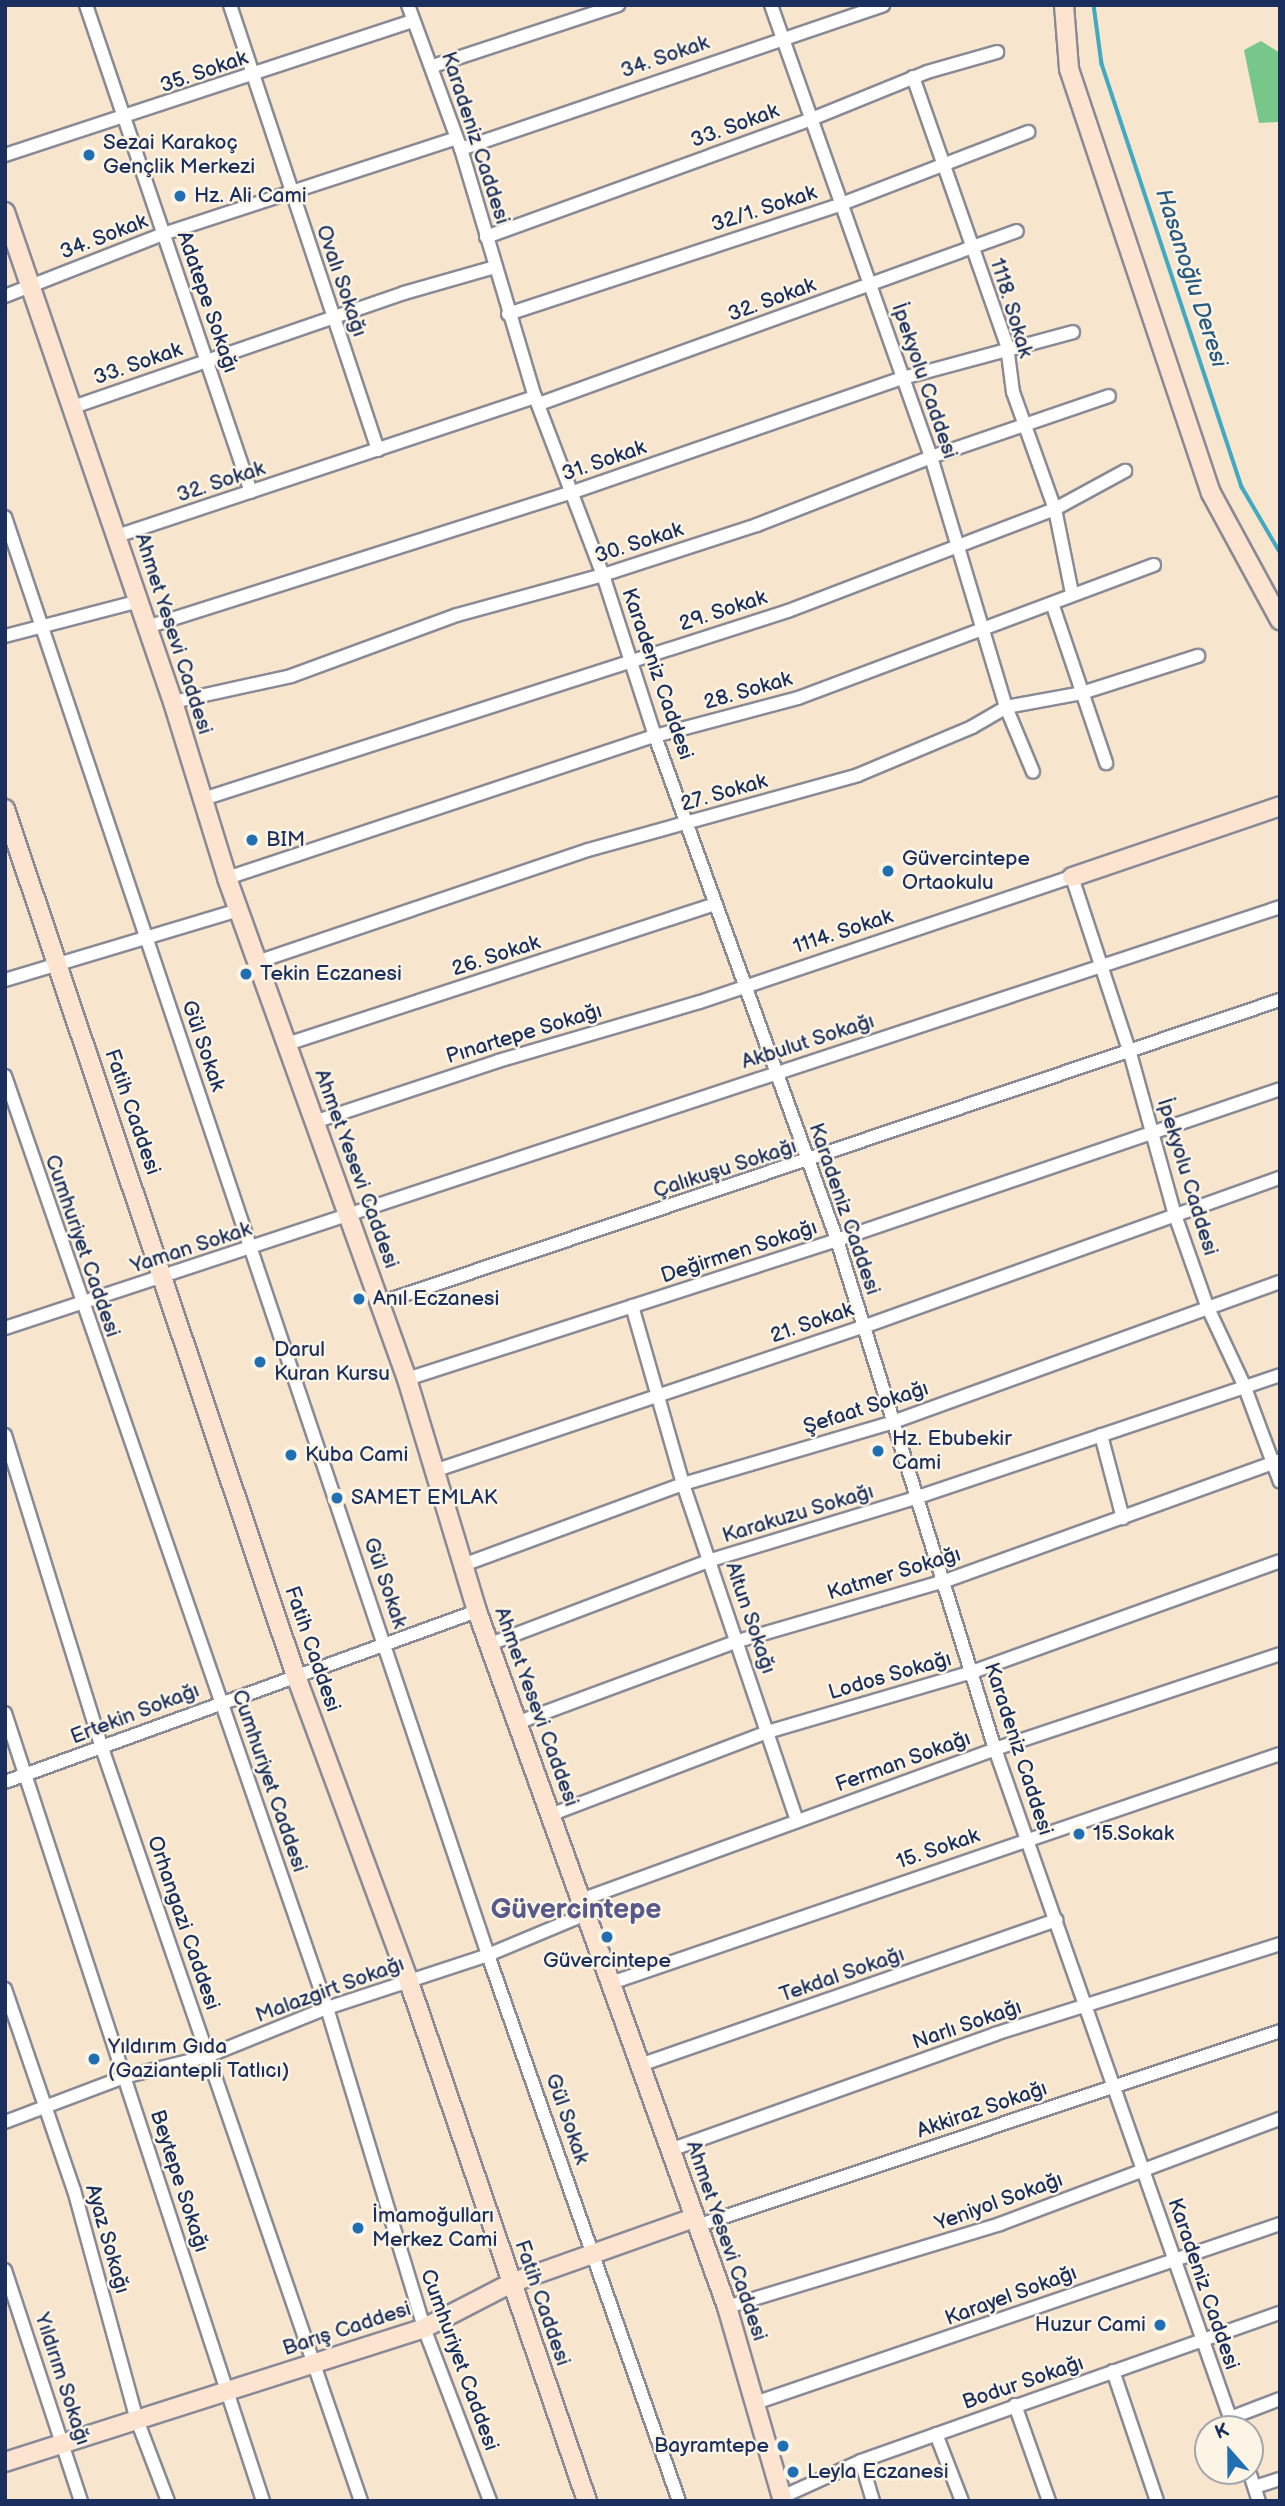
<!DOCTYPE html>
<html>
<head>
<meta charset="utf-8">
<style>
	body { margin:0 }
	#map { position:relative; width:1285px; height:2506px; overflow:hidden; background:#f7e5cd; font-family:"Balsamiq Sans",sans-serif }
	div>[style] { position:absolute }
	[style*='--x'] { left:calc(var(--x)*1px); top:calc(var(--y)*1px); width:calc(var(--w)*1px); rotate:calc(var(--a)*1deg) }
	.green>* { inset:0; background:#76c789 }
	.stream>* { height:3.5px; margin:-1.75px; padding:0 1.75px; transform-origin:1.75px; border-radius:1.75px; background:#41a9c1 }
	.roads { filter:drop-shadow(2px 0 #898a96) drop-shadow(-2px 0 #898a96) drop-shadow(0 2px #898a96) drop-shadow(0 -2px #898a96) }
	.street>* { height:12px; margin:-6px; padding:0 6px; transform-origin:6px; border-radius:6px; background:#fff }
	.secondary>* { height:18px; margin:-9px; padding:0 9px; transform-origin:9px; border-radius:9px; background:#fde4d1 }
	.dots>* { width:19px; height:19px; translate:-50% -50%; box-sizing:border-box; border:4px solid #fcf5e5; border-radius:50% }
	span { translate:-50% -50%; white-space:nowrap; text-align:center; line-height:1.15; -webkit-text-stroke:5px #fcf5e5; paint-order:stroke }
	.street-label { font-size:21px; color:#1b2f5e }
	.poi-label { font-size:21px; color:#1b2f5e }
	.left { translate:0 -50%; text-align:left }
	.right { translate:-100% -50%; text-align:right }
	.water-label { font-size:23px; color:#285a81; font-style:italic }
	.district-label { font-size:28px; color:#56598a; font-weight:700 }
	.frame { position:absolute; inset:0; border:7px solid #1b2f5e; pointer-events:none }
	.north { position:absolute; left:1194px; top:2415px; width:70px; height:70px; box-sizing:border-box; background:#fcf5e5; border:2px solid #a2a6af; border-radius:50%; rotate:339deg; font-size:19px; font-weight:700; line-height:28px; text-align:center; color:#1b2f5e }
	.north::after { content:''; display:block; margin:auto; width:24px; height:32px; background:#1f6fb2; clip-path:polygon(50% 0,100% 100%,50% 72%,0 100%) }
</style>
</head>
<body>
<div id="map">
	<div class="green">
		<i style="clip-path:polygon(1261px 41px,1280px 53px,1278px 122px,1259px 123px,1244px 50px)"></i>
	</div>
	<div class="stream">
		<i style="--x:1094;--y:5;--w:60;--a:82.3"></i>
		<i style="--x:1102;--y:64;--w:446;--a:71.7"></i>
		<i style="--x:1242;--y:487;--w:75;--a:59.7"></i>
	</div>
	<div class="roads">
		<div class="street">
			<i style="--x:86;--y:5;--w:514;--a:71.28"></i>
			<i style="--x:230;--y:5;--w:469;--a:71.6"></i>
			<i style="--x:408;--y:5;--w:153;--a:69.8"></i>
			<i style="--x:461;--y:149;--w:259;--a:73.4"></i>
			<i style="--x:535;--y:397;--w:191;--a:69.1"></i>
			<i style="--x:603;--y:575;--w:169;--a:72.1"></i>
			<i style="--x:655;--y:736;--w:536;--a:70.14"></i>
			<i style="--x:837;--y:1240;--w:533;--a:72.76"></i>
			<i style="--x:995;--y:1749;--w:721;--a:70.63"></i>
			<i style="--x:771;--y:5;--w:479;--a:70.5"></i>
			<i style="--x:931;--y:457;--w:261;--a:73.3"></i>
			<i style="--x:1006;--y:707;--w:70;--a:67.4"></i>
			<i style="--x:433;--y:66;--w:195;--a:-18.2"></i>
			<i style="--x:913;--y:77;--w:285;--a:70.7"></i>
			<i style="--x:1007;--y:346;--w:46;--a:82.6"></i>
			<i style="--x:1013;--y:392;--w:124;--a:70.3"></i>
			<i style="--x:1055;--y:509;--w:86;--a:78.6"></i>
			<i style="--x:461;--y:149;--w:446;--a:-18.8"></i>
			<i style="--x:5;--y:155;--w:429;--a:-18.2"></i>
			<i style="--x:486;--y:237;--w:344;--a:-19.9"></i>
			<i style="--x:809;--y:120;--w:127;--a:-22.1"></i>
			<i style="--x:927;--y:72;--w:73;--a:-15.9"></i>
			<i style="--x:5;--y:296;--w:170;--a:-21.4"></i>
			<i style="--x:163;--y:234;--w:308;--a:-18.1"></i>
			<i style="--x:508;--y:314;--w:348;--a:-18.2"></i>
			<i style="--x:839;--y:205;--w:203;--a:-21.1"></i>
			<i style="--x:539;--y:404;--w:508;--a:-19.9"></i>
			<i style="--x:73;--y:407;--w:350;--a:-19"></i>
			<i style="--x:404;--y:293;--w:95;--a:-15.9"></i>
			<i style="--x:5;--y:517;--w:1517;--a:71.43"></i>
			<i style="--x:488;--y:1955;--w:578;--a:70.72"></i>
			<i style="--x:117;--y:536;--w:441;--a:-18.4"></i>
			<i style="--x:1053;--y:606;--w:166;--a:71.3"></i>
			<i style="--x:147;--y:627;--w:447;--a:-17.6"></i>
			<i style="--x:573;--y:492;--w:349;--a:-19.1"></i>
			<i style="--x:903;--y:378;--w:176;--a:-15.1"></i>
			<i style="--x:5;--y:636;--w:138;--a:-14.6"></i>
			<i style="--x:173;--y:702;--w:121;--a:-12.4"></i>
			<i style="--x:291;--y:676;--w:177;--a:-20.2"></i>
			<i style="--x:457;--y:615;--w:151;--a:-15.3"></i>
			<i style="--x:603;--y:575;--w:162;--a:-18"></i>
			<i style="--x:757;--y:525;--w:187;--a:-21.3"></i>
			<i style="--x:931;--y:457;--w:188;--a:-18.9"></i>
			<i style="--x:203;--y:799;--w:614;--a:-17.82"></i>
			<i style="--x:788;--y:611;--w:286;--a:-20.9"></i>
			<i style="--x:1055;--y:509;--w:80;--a:-28.5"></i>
			<i style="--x:227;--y:878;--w:451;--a:-18.4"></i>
			<i style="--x:655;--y:736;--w:148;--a:-14.9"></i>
			<i style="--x:798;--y:698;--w:380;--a:-20.5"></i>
			<i style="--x:257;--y:962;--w:349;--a:-18.7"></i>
			<i style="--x:588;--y:850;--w:280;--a:-15.5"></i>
			<i style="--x:858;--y:775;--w:124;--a:-22.8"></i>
			<i style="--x:972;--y:727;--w:39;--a:-30"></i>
			<i style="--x:1006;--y:707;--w:77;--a:-10.4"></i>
			<i style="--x:1082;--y:693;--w:122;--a:-17.7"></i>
			<i style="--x:5;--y:980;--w:244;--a:-16.7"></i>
			<i style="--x:287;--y:1044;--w:451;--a:-18.1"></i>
			<i style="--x:5;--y:1076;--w:986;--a:70.94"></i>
			<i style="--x:327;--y:2008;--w:334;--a:73.1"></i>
			<i style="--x:424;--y:2328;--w:185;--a:69.1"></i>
			<i style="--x:314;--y:1122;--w:194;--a:-18.3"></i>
			<i style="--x:498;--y:1061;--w:210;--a:-16.3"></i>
			<i style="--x:700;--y:1002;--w:392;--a:-18.6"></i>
			<i style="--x:1072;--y:877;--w:185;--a:71.8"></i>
			<i style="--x:1130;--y:1053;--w:168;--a:74.5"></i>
			<i style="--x:1175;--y:1215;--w:96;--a:70.6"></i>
			<i style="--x:1207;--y:1306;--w:87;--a:64.9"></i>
			<i style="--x:1244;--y:1385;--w:103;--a:69.6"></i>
			<i style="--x:380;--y:1303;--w:950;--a:-18.61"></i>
			<i style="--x:632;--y:1306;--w:185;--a:74"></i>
			<i style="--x:683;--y:1484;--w:356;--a:71.3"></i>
			<i style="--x:5;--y:1328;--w:1343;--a:-18.27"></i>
			<i style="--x:407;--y:1379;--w:452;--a:-17.9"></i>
			<i style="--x:837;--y:1240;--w:468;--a:-18.8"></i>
			<i style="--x:5;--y:1435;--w:328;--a:72.8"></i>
			<i style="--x:102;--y:1748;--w:796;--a:71.02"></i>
			<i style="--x:1101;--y:1435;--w:86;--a:75.2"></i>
			<i style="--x:434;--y:1471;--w:453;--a:-18.6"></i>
			<i style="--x:863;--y:1327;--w:443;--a:-19.7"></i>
			<i style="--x:463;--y:1565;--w:234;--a:-20.2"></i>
			<i style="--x:683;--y:1484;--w:219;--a:-16.4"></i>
			<i style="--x:893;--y:1422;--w:412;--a:-19.9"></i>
			<i style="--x:490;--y:1644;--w:236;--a:-20.8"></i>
			<i style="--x:711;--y:1560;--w:216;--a:-16.9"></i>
			<i style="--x:918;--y:1497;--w:382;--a:-18.6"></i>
			<i style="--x:5;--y:1713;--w:829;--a:71.87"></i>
			<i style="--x:519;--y:1722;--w:233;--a:-20.3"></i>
			<i style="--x:738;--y:1641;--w:216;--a:-16.2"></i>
			<i style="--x:945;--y:1581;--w:355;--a:-19.8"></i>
			<i style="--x:5;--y:1782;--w:502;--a:-19.91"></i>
			<i style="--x:550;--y:1815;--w:232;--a:-20.9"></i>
			<i style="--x:767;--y:1732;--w:214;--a:-16.3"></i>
			<i style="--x:972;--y:1672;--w:327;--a:-19.8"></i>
			<i style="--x:581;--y:1900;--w:441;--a:-20"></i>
			<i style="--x:995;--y:1749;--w:300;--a:-18.4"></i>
			<i style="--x:611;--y:1983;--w:707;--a:-18.9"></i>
			<i style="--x:5;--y:1989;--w:213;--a:71.1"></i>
			<i style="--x:74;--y:2190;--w:238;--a:74.7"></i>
			<i style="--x:137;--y:2420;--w:87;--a:69.1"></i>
			<i style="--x:640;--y:2065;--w:441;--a:-19.2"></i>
			<i style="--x:5;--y:2122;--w:127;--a:-20.7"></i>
			<i style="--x:124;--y:2077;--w:87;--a:-14"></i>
			<i style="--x:208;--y:2056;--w:128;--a:-22"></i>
			<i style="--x:327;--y:2008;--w:169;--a:-18.2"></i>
			<i style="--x:488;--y:1955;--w:106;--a:-22.7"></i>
			<i style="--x:670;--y:2150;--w:345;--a:-19.6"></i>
			<i style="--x:995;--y:2034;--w:299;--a:-17.5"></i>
			<i style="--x:697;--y:2226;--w:615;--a:-18.49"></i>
			<i style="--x:5;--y:2270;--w:243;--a:71.8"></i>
			<i style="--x:727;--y:2307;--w:285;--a:-16.9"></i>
			<i style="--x:1000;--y:2224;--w:299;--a:-20.6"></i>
			<i style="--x:1113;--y:2371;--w:137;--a:71.3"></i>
			<i style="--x:755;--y:2403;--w:555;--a:-18.83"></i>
			<i style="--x:1015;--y:2405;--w:102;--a:70.5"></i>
			<i style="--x:1230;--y:2418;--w:53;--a:-20.8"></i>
			<i style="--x:936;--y:2434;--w:72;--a:68.8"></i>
			<i style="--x:861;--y:2461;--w:42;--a:73.3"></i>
			<i style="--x:1249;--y:2471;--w:32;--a:72"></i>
			<i style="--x:1255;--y:2487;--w:26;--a:-18"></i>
			<i style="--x:782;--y:2497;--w:87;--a:-24.5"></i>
			<i style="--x:861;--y:2461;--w:444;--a:-19.5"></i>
		</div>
		<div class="secondary">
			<i style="--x:1064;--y:5;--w:64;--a:85.5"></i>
			<i style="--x:1069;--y:69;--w:447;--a:71.5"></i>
			<i style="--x:1211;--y:493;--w:145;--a:61.5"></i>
			<i style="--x:5;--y:212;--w:518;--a:71.08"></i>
			<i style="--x:173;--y:702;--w:184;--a:72.9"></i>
			<i style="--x:227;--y:878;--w:532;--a:70.24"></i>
			<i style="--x:407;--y:1379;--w:242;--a:73.2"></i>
			<i style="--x:477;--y:1611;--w:740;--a:70.24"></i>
			<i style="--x:727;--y:2307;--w:202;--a:73.9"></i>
			<i style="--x:5;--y:809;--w:915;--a:71.45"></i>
			<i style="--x:296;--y:1676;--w:326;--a:69.7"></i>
			<i style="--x:409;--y:1982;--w:549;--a:71.07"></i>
			<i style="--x:1072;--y:877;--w:220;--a:-18.8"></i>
			<i style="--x:5;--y:2462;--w:440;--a:-17.7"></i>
			<i style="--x:424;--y:2328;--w:98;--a:-27.3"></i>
			<i style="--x:511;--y:2283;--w:194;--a:-19.6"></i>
		</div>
	</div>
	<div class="dots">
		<i style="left:89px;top:155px;background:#1f6fb2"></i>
		<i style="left:180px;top:196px;background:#1f6fb2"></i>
		<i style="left:252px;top:840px;background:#1f6fb2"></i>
		<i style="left:888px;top:871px;background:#1f6fb2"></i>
		<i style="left:246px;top:974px;background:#1f6fb2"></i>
		<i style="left:359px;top:1299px;background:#1f6fb2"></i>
		<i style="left:260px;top:1362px;background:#1f6fb2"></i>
		<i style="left:878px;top:1451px;background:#1f6fb2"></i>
		<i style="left:291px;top:1455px;background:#1f6fb2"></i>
		<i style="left:337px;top:1498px;background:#1f6fb2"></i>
		<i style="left:1079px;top:1834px;background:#1f6fb2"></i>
		<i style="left:607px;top:1937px;background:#1f6fb2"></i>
		<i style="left:94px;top:2059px;background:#1f6fb2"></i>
		<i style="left:358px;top:2228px;background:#1f6fb2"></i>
		<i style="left:1160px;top:2325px;background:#1f6fb2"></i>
		<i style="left:783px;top:2446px;background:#1f6fb2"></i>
		<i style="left:793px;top:2472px;background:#1f6fb2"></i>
	</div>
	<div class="street-label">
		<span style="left:665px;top:57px;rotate:-19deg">34. Sokak</span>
		<span style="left:204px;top:72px;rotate:-19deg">35. Sokak</span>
		<span style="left:735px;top:126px;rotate:-20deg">33. Sokak</span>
		<span style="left:475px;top:138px;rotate:72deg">Karadeniz Caddesi</span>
		<span style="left:764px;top:209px;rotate:-18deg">32/1. Sokak</span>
		<span style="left:104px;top:237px;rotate:-21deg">34. Sokak</span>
		<span style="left:341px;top:281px;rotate:71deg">Ovalı Sokağı</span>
		<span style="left:772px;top:300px;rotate:-20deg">32. Sokak</span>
		<span style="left:207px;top:302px;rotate:71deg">Adatepe Sokağı</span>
		<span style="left:1011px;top:308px;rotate:73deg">1118. Sokak</span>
		<span style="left:138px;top:364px;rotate:-19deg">33. Sokak</span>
		<span style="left:924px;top:381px;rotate:71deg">İpekyolu Caddesi</span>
		<span style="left:604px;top:461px;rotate:-19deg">31. Sokak</span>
		<span style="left:221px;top:482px;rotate:-18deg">32. Sokak</span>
		<span style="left:639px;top:543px;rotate:-18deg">30. Sokak</span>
		<span style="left:723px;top:611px;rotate:-18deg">29. Sokak</span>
		<span style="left:173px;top:634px;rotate:72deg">Ahmet Yesevi Caddesi</span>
		<span style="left:657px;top:674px;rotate:71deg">Karadeniz Caddesi</span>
		<span style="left:748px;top:691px;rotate:-16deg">28. Sokak</span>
		<span style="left:724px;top:793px;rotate:-16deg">27. Sokak</span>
		<span style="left:843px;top:932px;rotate:-18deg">1114. Sokak</span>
		<span style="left:496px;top:956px;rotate:-18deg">26. Sokak</span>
		<span style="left:524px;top:1034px;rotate:-17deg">Pınartepe Sokağı</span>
		<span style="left:808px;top:1042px;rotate:-18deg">Akbulut Sokağı</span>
		<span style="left:203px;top:1046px;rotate:71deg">Gül Sokak</span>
		<span style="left:132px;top:1112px;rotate:71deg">Fatih Caddesi</span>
		<span style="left:356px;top:1169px;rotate:70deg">Ahmet Yesevi Caddesi</span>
		<span style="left:725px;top:1169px;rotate:-18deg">Çalıkuşu Sokağı</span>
		<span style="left:1187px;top:1177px;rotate:73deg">İpekyolu Caddesi</span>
		<span style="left:844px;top:1209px;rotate:71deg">Karadeniz Caddesi</span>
		<span style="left:82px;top:1246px;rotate:71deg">Cumhuriyet Caddesi</span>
		<span style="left:191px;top:1248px;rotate:-18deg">Yaman Sokak</span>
		<span style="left:739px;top:1252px;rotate:-18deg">Değirmen Sokağı</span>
		<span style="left:812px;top:1323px;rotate:-19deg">21. Sokak</span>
		<span style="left:866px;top:1408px;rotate:-18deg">Şefaat Sokağı</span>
		<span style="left:798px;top:1514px;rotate:-17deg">Karakuzu Sokağı</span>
		<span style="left:894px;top:1574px;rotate:-17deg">Katmer Sokağı</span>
		<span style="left:385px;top:1583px;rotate:71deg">Gül Sokak</span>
		<span style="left:750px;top:1618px;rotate:71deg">Altun Sokağı</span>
		<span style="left:312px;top:1649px;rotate:71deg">Fatih Caddesi</span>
		<span style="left:890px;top:1676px;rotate:-16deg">Lodos Sokağı</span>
		<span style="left:536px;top:1707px;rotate:70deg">Ahmet Yesevi Caddesi</span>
		<span style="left:135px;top:1714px;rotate:-21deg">Ertekin Sokağı</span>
		<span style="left:1018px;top:1749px;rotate:72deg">Karadeniz Caddesi</span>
		<span style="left:903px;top:1762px;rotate:-20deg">Ferman Sokağı</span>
		<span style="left:269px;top:1781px;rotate:71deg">Cumhuriyet Caddesi</span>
		<span style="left:938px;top:1849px;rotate:-19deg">15. Sokak</span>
		<span style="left:183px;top:1923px;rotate:71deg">Orhangazi Caddesi</span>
		<span style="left:842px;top:1975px;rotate:-19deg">Tekdal Sokağı</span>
		<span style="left:330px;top:1990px;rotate:-20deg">Malazgirt Sokağı</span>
		<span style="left:967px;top:2025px;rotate:-19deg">Narlı Sokağı</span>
		<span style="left:982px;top:2110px;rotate:-19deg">Akkiraz Sokağı</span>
		<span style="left:567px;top:2119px;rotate:71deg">Gül Sokak</span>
		<span style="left:179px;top:2181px;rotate:72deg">Beytepe Sokağı</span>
		<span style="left:999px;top:2202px;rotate:-20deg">Yeniyol Sokağı</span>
		<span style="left:107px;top:2239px;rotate:74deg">Ayaz Sokağı</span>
		<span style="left:726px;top:2241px;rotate:71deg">Ahmet Yesevi Caddesi</span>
		<span style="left:1203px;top:2284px;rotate:71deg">Karadeniz Caddesi</span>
		<span style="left:1011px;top:2296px;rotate:-20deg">Karayel Sokağı</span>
		<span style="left:542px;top:2303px;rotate:71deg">Fatih Caddesi</span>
		<span style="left:347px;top:2329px;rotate:-18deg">Barış Caddesi</span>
		<span style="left:459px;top:2360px;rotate:70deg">Cumhuriyet Caddesi</span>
		<span style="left:62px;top:2379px;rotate:72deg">Yıldırım Sokağı</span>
		<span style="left:1023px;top:2383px;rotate:-19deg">Bodur Sokağı</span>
	</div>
	<div class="poi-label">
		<span class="left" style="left:103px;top:155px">Sezai Karakoç<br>Gençlik Merkezi</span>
		<span class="left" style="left:194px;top:196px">Hz. Ali Cami</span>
		<span class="left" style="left:266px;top:840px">BIM</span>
		<span class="left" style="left:902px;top:871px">Güvercintepe<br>Ortaokulu</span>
		<span class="left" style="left:260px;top:974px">Tekin Eczanesi</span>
		<span class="left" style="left:373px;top:1299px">Anıl Eczanesi</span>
		<span class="left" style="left:274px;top:1362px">Darul<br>Kuran Kursu</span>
		<span class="left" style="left:892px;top:1451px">Hz. Ebubekir<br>Cami</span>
		<span class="left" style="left:305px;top:1455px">Kuba Cami</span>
		<span class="left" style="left:351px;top:1498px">SAMET EMLAK</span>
		<span class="left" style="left:1093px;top:1834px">15.Sokak</span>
		<span style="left:607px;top:1961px">Güvercintepe</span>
		<span class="left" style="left:108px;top:2059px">Yıldırım Gıda<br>(Gaziantepli Tatlıcı)</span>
		<span class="left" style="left:372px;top:2228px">İmamoğulları<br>Merkez Cami</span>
		<span class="right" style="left:1146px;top:2325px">Huzur Cami</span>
		<span class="right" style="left:769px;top:2446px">Bayramtepe</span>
		<span class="left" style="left:807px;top:2472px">Leyla Eczanesi</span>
	</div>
	<div class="water-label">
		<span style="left:1191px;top:278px;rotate:72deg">Hasanoğlu Deresi</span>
	</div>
	<div class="district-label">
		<span style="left:576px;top:1910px">Güvercintepe</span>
	</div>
	<div class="frame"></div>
	<div class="north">K</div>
</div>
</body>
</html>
